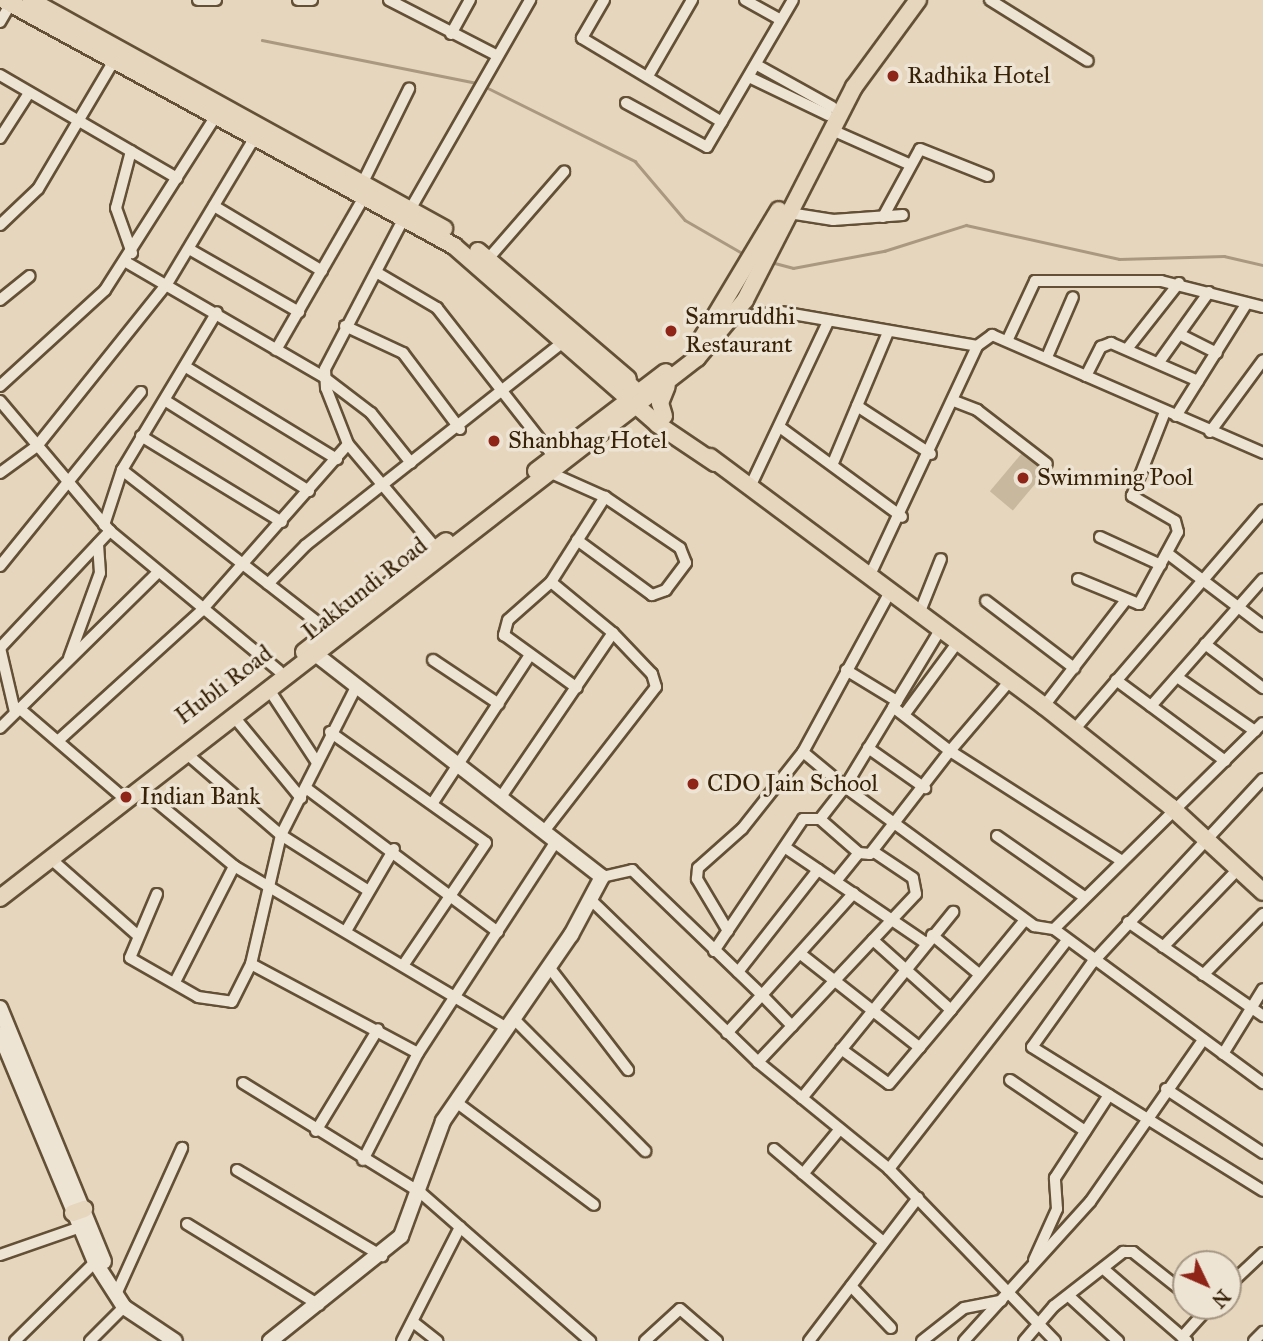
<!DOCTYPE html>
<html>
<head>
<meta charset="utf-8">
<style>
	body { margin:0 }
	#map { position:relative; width:1263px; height:1341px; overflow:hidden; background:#e5d6bd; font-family:"IM FELL Great Primer",serif }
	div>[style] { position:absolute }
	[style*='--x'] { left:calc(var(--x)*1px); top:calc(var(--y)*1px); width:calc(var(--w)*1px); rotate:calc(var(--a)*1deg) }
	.green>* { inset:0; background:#c8b89e; transform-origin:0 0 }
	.stream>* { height:2.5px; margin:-1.25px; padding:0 1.25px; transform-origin:1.25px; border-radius:1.25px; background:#aa9980 }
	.roads { filter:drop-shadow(2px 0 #635036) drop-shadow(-2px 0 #635036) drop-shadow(0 2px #635036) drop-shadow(0 -2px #635036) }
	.street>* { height:10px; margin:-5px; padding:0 5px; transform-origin:5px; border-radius:5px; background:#eee4d4 }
	.secondary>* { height:14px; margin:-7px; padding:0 7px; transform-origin:7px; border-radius:7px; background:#eee4d4 }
	.primary>* { height:16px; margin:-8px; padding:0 8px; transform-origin:8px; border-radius:8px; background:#e5d6bd }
	.dots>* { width:19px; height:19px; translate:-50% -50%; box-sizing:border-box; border:4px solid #eee4d4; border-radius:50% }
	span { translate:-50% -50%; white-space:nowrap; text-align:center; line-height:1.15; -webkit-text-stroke:7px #eee4d4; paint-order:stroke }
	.poi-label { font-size:24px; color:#382309 }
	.left { translate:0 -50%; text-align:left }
	.street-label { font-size:24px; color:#382309 }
	.north { position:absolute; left:1172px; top:1250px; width:70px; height:70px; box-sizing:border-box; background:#eee4d4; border:2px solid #a59783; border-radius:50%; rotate:134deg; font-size:19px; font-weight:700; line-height:28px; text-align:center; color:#382309 }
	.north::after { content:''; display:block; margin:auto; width:24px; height:32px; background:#8f2418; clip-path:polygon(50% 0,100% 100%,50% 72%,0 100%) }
</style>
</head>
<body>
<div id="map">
	<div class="green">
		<i style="left:1022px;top:453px;width:30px;height:50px;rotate:40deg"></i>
	</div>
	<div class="stream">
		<i style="--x:262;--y:40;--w:220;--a:11.3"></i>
		<i style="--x:484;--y:86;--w:169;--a:26.4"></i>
		<i style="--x:635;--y:161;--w:77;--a:49.7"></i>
		<i style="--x:685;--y:220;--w:68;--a:30"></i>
		<i style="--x:771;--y:262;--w:23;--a:15"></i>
		<i style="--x:793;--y:268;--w:93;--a:-10.6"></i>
		<i style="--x:884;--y:251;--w:86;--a:-17.6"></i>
		<i style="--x:966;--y:225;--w:157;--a:12.5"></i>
		<i style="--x:1119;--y:259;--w:105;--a:-1.6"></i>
		<i style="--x:1224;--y:256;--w:40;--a:13"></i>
	</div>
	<div class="roads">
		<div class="street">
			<i style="--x:198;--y:0;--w:18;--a:0"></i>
			<i style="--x:298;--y:0;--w:14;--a:0"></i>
			<i style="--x:389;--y:0;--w:120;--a:27.2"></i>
			<i style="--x:604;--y:0;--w:44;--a:120.1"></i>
			<i style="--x:582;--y:38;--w:163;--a:31"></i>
			<i style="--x:745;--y:0;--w:41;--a:29.1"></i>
			<i style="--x:990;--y:0;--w:115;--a:31.9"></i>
			<i style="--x:0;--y:22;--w:22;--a:-60"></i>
			<i style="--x:451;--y:34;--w:39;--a:-61"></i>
			<i style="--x:757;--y:65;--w:86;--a:29.2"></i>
			<i style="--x:0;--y:75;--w:205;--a:30.2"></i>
			<i style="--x:648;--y:76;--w:88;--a:-59.9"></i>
			<i style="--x:751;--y:78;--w:85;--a:25.7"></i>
			<i style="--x:626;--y:103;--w:92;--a:28.5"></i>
			<i style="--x:707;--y:147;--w:170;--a:-59.7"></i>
			<i style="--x:832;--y:130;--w:86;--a:23.9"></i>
			<i style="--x:0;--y:138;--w:54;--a:-57.2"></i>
			<i style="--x:131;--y:151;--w:59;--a:104.7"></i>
			<i style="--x:116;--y:208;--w:48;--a:70.4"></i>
			<i style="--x:364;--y:180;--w:102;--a:-63.7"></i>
			<i style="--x:214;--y:206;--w:126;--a:31"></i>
			<i style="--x:411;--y:208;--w:240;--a:-60.2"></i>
			<i style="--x:789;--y:213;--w:45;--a:9"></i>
			<i style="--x:833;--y:220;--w:70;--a:-4.1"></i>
			<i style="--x:883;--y:217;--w:77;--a:-61.4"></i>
			<i style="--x:920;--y:149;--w:73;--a:21.7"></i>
			<i style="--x:0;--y:225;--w:52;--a:-43.5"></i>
			<i style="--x:38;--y:189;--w:147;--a:-59.4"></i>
			<i style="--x:189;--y:249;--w:127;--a:29.8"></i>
			<i style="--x:488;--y:259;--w:116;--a:-48.9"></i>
			<i style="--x:126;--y:262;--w:230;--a:30.2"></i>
			<i style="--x:325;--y:378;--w:58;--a:37.3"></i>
			<i style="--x:371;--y:413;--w:64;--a:51.3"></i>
			<i style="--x:376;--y:272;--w:71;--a:30.5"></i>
			<i style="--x:437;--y:308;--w:189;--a:51.9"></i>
			<i style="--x:0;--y:300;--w:38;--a:-39"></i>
			<i style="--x:732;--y:318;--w:49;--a:-7"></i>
			<i style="--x:781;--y:312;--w:199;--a:9.8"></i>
			<i style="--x:345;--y:326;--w:64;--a:25"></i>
			<i style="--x:403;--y:353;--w:95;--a:53.1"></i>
			<i style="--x:1181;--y:335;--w:40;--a:26.6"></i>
			<i style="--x:1008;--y:339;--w:64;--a:-65"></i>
			<i style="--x:1035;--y:281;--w:126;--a:0"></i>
			<i style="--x:1161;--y:281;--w:105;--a:14.3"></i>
			<i style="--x:1127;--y:349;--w:84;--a:-51.8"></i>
			<i style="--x:276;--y:350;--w:179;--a:-60.1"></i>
			<i style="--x:1047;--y:357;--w:65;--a:-66.6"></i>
			<i style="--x:1159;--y:362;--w:86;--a:-54.5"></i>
			<i style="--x:186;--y:367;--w:177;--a:31.4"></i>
			<i style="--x:1086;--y:376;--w:33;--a:-63"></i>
			<i style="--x:1101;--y:347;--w:11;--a:-22"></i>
			<i style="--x:1111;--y:343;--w:95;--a:23.6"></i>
			<i style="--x:0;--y:386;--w:142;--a:-42.4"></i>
			<i style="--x:105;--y:290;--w:206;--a:-57.5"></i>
			<i style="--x:0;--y:401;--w:170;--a:49.8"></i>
			<i style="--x:110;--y:531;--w:219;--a:39.6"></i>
			<i style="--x:166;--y:401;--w:169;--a:32.2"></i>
			<i style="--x:954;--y:401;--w:25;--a:21"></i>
			<i style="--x:977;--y:410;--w:88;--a:37.6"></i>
			<i style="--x:857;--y:406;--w:88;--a:33"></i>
			<i style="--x:1176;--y:416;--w:133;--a:-57.9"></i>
			<i style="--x:781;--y:428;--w:150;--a:36.3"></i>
			<i style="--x:1210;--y:432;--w:89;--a:-53.6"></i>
			<i style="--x:141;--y:436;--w:165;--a:31.4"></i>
			<i style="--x:348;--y:444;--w:136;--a:49.8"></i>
			<i style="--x:833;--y:463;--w:142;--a:-67.2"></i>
			<i style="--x:122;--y:470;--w:262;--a:37.9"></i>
			<i style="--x:0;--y:473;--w:46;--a:-36.1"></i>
			<i style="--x:37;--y:446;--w:208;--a:-51.3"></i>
			<i style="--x:167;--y:284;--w:171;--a:-59.1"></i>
			<i style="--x:551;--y:473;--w:59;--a:24"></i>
			<i style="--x:605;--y:497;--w:91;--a:34.2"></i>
			<i style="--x:680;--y:548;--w:16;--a:68"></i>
			<i style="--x:686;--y:563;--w:34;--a:127"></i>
			<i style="--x:666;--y:590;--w:15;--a:160"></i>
			<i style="--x:652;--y:595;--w:93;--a:-143.7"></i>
			<i style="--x:749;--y:489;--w:185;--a:-64.7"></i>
			<i style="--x:104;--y:525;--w:58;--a:-71.9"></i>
			<i style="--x:122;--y:470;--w:184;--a:-59"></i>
			<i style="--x:1100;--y:537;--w:67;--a:24.7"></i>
			<i style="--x:1167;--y:553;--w:121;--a:37.2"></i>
			<i style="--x:0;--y:566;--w:224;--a:-51"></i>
			<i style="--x:869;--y:577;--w:255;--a:-64.9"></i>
			<i style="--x:977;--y:346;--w:19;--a:-36"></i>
			<i style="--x:992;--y:335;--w:296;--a:23.5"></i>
			<i style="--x:1078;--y:579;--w:66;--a:22.3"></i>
			<i style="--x:1139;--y:604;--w:82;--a:-61.6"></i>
			<i style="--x:1178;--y:532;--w:11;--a:-105"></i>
			<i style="--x:1175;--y:521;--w:50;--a:-149.8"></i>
			<i style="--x:1132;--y:496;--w:90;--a:-68.6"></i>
			<i style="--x:551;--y:582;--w:57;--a:138.5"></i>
			<i style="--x:508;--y:620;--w:16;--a:105"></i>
			<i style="--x:504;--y:635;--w:90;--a:36"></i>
			<i style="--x:268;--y:584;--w:54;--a:-45.7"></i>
			<i style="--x:306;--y:545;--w:329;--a:-38.3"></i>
			<i style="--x:986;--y:601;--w:111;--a:37.3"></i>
			<i style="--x:919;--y:614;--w:59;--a:-68.2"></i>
			<i style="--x:940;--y:630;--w:184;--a:121.2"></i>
			<i style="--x:845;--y:787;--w:235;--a:36.3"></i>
			<i style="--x:1034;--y:926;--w:20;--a:9"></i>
			<i style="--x:1054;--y:929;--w:293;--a:-44.6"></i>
			<i style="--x:1205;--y:644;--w:73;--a:37.2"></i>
			<i style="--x:0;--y:648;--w:161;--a:-46.8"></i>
			<i style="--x:0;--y:648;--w:66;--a:76.8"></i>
			<i style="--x:69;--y:658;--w:90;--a:-70"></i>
			<i style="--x:100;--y:573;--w:29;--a:-94"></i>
			<i style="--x:433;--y:660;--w:79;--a:33.7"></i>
			<i style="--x:846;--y:670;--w:60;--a:31.3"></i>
			<i style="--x:1177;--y:677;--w:95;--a:34.7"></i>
			<i style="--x:1116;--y:680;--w:136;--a:36.6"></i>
			<i style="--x:270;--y:691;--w:84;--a:56.7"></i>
			<i style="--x:1044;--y:706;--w:134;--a:-52.3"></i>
			<i style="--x:1151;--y:706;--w:169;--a:-48.6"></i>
			<i style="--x:893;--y:707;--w:72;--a:37.7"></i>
			<i style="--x:950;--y:751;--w:91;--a:-49.5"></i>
			<i style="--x:19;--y:708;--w:132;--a:40.7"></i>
			<i style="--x:904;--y:715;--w:89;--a:-53.6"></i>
			<i style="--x:235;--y:718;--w:104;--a:50.5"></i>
			<i style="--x:0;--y:728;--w:221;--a:-44.6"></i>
			<i style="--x:1074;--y:730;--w:290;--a:-49.3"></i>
			<i style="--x:330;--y:732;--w:191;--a:35.4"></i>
			<i style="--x:486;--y:843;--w:146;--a:124.1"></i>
			<i style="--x:60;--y:739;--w:190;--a:-42.2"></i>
			<i style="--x:201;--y:611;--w:222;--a:-48.6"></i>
			<i style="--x:348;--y:444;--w:60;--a:-111.4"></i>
			<i style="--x:326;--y:388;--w:19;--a:-93"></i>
			<i style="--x:325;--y:369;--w:170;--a:-62.4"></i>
			<i style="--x:868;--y:748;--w:70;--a:35.1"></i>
			<i style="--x:803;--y:752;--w:55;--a:39.8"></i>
			<i style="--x:845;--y:787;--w:41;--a:128"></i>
			<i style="--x:187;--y:754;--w:124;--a:40.8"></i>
			<i style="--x:281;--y:835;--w:104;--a:32.5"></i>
			<i style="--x:1263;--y:779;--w:251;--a:132.9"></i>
			<i style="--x:1092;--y:963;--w:103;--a:125.5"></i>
			<i style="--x:1032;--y:1047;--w:272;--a:31.9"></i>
			<i style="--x:306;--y:788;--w:240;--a:36.9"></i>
			<i style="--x:141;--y:789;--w:121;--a:39.6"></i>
			<i style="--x:234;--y:866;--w:319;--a:30.7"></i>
			<i style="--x:503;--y:794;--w:195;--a:-55.7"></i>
			<i style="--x:434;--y:801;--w:175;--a:-56.7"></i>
			<i style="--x:545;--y:830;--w:181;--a:-52.2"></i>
			<i style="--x:656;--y:687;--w:14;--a:-107"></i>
			<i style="--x:652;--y:674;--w:57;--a:-133.6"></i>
			<i style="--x:613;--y:633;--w:80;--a:-140.6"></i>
			<i style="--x:551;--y:582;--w:101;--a:-57.6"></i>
			<i style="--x:997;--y:836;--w:105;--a:34.9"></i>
			<i style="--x:786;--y:848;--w:169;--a:34.2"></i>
			<i style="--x:51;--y:859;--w:113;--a:41.4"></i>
			<i style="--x:602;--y:877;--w:31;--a:-13"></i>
			<i style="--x:632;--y:870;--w:180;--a:43.9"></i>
			<i style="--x:762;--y:995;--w:137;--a:-48"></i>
			<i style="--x:836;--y:881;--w:36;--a:-51"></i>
			<i style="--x:157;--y:894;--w:69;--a:112.9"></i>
			<i style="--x:130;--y:958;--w:78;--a:29.8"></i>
			<i style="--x:198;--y:997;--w:34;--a:8"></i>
			<i style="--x:232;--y:1002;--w:42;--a:-63.4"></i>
			<i style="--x:251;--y:964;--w:132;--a:-76.9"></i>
			<i style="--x:281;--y:835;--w:166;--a:-63.1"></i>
			<i style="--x:590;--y:899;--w:234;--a:44.1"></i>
			<i style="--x:758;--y:1062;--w:169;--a:39.2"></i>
			<i style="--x:889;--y:1169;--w:239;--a:46"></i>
			<i style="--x:1128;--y:922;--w:165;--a:34.8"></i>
			<i style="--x:1054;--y:929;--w:260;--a:36.4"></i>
			<i style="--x:346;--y:931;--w:95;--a:-59.7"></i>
			<i style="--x:728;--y:931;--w:61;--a:-120.8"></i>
			<i style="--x:697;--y:879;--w:11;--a:-85"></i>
			<i style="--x:698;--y:868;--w:59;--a:-41.6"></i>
			<i style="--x:742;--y:829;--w:98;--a:-51.6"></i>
			<i style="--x:803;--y:752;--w:182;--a:-61.5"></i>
			<i style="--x:932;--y:935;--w:62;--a:39.8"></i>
			<i style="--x:1163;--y:947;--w:108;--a:-46.1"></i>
			<i style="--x:714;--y:951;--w:159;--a:-56"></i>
			<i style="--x:803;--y:819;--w:17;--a:0"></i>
			<i style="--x:820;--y:819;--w:52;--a:41.1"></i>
			<i style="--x:859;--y:853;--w:11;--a:5"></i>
			<i style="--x:870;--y:854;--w:130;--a:-52.2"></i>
			<i style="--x:950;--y:751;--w:201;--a:32.6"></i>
			<i style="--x:802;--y:955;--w:150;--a:38.2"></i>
			<i style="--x:251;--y:964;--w:189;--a:28.1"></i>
			<i style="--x:549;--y:967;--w:130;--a:52.5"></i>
			<i style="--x:738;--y:972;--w:130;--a:-51.9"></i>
			<i style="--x:1203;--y:975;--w:86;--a:-45.5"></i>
			<i style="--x:175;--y:982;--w:130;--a:-63"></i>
			<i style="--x:951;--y:1010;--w:115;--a:-50.6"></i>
			<i style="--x:515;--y:1020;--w:185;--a:45.2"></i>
			<i style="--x:727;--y:1033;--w:52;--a:-47.4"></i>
			<i style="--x:762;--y:995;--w:43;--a:45.9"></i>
			<i style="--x:792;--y:1026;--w:181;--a:-46.8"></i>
			<i style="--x:916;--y:894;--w:16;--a:-101"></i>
			<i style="--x:913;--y:878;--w:47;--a:-146.3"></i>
			<i style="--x:841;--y:1049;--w:59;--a:36.1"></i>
			<i style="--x:889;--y:1084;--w:97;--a:-50"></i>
			<i style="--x:951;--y:1010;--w:105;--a:-138.1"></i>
			<i style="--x:1223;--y:1054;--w:76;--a:-58.4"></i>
			<i style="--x:758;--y:1062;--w:50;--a:-46.6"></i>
			<i style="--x:1010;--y:1080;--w:91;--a:34.2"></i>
			<i style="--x:243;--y:1083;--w:209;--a:31.7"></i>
			<i style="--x:421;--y:1193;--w:225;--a:41.2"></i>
			<i style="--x:1166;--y:1089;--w:116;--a:33.4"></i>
			<i style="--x:802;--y:1098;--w:240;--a:-50.9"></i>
			<i style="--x:456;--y:1102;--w:172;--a:36.7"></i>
			<i style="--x:316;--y:1131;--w:119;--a:-58.7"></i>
			<i style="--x:774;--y:1149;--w:142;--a:40.4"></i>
			<i style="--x:363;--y:1160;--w:120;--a:-62.8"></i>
			<i style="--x:418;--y:1053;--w:254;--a:-56.9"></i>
			<i style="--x:889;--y:1169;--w:288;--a:-52.1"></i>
			<i style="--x:237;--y:1170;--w:169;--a:30.7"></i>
			<i style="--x:803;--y:1174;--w:58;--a:-50.6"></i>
			<i style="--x:187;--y:1224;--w:155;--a:31.5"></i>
			<i style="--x:0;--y:1255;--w:83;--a:-19.1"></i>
			<i style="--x:1034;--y:1260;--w:56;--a:-65.7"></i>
			<i style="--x:1057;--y:1209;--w:31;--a:-94"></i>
			<i style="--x:1055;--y:1178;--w:99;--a:-57"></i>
			<i style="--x:1106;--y:1271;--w:107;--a:40.8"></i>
			<i style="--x:851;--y:1286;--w:58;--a:46.4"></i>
			<i style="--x:1228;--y:1286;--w:48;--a:-43.3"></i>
			<i style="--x:118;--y:1290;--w:156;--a:-65.7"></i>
			<i style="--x:1071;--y:1298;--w:64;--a:42.5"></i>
			<i style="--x:413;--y:1322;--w:31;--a:38"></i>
			<i style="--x:1182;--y:1337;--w:42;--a:-47.9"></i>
			<i style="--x:15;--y:1341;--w:112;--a:-44.6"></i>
			<i style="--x:90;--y:1341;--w:48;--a:-45"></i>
			<i style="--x:402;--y:1341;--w:128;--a:-63"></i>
			<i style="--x:645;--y:1341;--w:47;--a:-42.4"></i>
			<i style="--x:680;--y:1309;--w:49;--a:40.9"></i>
			<i style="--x:809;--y:1341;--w:180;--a:-52.7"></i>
			<i style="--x:922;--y:1341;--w:53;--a:-38.2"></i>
			<i style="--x:964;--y:1308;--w:38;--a:-11"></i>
			<i style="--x:964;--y:1341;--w:188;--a:-47.8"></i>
			<i style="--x:1090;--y:1202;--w:198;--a:-55.1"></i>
			<i style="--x:1024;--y:1341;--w:46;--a:-49.4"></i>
			<i style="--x:1054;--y:1306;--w:88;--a:-38"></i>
			<i style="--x:1123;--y:1252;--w:10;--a:0"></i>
			<i style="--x:1133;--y:1252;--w:68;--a:38.4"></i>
			<i style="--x:1254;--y:1341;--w:13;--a:-45"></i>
		</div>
		<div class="secondary">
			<i style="--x:0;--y:1008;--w:274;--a:67.7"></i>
			<i style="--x:0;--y:1034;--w:247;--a:67.4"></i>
			<i style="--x:95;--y:1262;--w:54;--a:57.2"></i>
			<i style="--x:124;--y:1307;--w:61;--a:33.7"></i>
			<i style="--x:270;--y:1341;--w:168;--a:-38.7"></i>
			<i style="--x:401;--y:1236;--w:122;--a:-69.9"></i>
			<i style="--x:443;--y:1121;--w:226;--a:-55.5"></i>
			<i style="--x:571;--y:935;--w:66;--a:-61.9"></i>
			<i style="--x:602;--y:877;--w:361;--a:-142.1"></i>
		</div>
		<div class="primary">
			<i style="--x:4;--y:0;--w:513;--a:28.66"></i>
			<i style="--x:454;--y:246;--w:270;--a:41.2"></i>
			<i style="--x:657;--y:424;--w:70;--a:33.9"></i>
			<i style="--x:30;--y:0;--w:473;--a:28.9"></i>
			<i style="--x:478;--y:251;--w:197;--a:40.5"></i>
			<i style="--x:702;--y:338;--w:149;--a:-59"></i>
			<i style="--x:620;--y:376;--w:25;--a:43"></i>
			<i style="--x:664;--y:416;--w:14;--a:-107"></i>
			<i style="--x:660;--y:403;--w:18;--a:-68"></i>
			<i style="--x:710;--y:457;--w:417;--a:36.7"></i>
			<i style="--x:1044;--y:706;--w:162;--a:38.5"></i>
			<i style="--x:1171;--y:807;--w:125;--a:42.7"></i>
			<i style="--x:536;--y:471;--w:163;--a:-37.3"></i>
			<i style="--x:304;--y:652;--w:180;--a:-38"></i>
			<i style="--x:0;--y:898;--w:882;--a:-37.77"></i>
			<i style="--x:697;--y:358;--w:75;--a:-50.4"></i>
			<i style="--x:745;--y:300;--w:239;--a:-62.9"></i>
			<i style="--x:854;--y:87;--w:108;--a:-53.7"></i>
			<i style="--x:73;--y:1213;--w:12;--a:-20"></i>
		</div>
	</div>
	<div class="dots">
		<i style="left:893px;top:76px;background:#8f2418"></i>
		<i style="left:671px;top:331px;background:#8f2418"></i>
		<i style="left:494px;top:441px;background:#8f2418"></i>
		<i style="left:1023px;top:478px;background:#8f2418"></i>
		<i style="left:693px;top:784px;background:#8f2418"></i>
		<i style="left:126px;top:797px;background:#8f2418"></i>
	</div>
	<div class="poi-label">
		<span class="left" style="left:907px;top:76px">Radhika Hotel</span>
		<span class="left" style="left:685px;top:331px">Samruddhi<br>Restaurant</span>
		<span class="left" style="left:508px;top:441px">Shanbhag Hotel</span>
		<span class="left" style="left:1037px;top:478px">Swimming Pool</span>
		<span class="left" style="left:707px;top:784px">CDO Jain School</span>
		<span class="left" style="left:140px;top:797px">Indian Bank</span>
	</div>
	<div class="street-label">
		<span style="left:365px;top:589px;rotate:-38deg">Lakkundi Road</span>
		<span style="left:224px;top:685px;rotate:-37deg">Hubli Road</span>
	</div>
	<div class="north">N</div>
</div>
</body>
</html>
